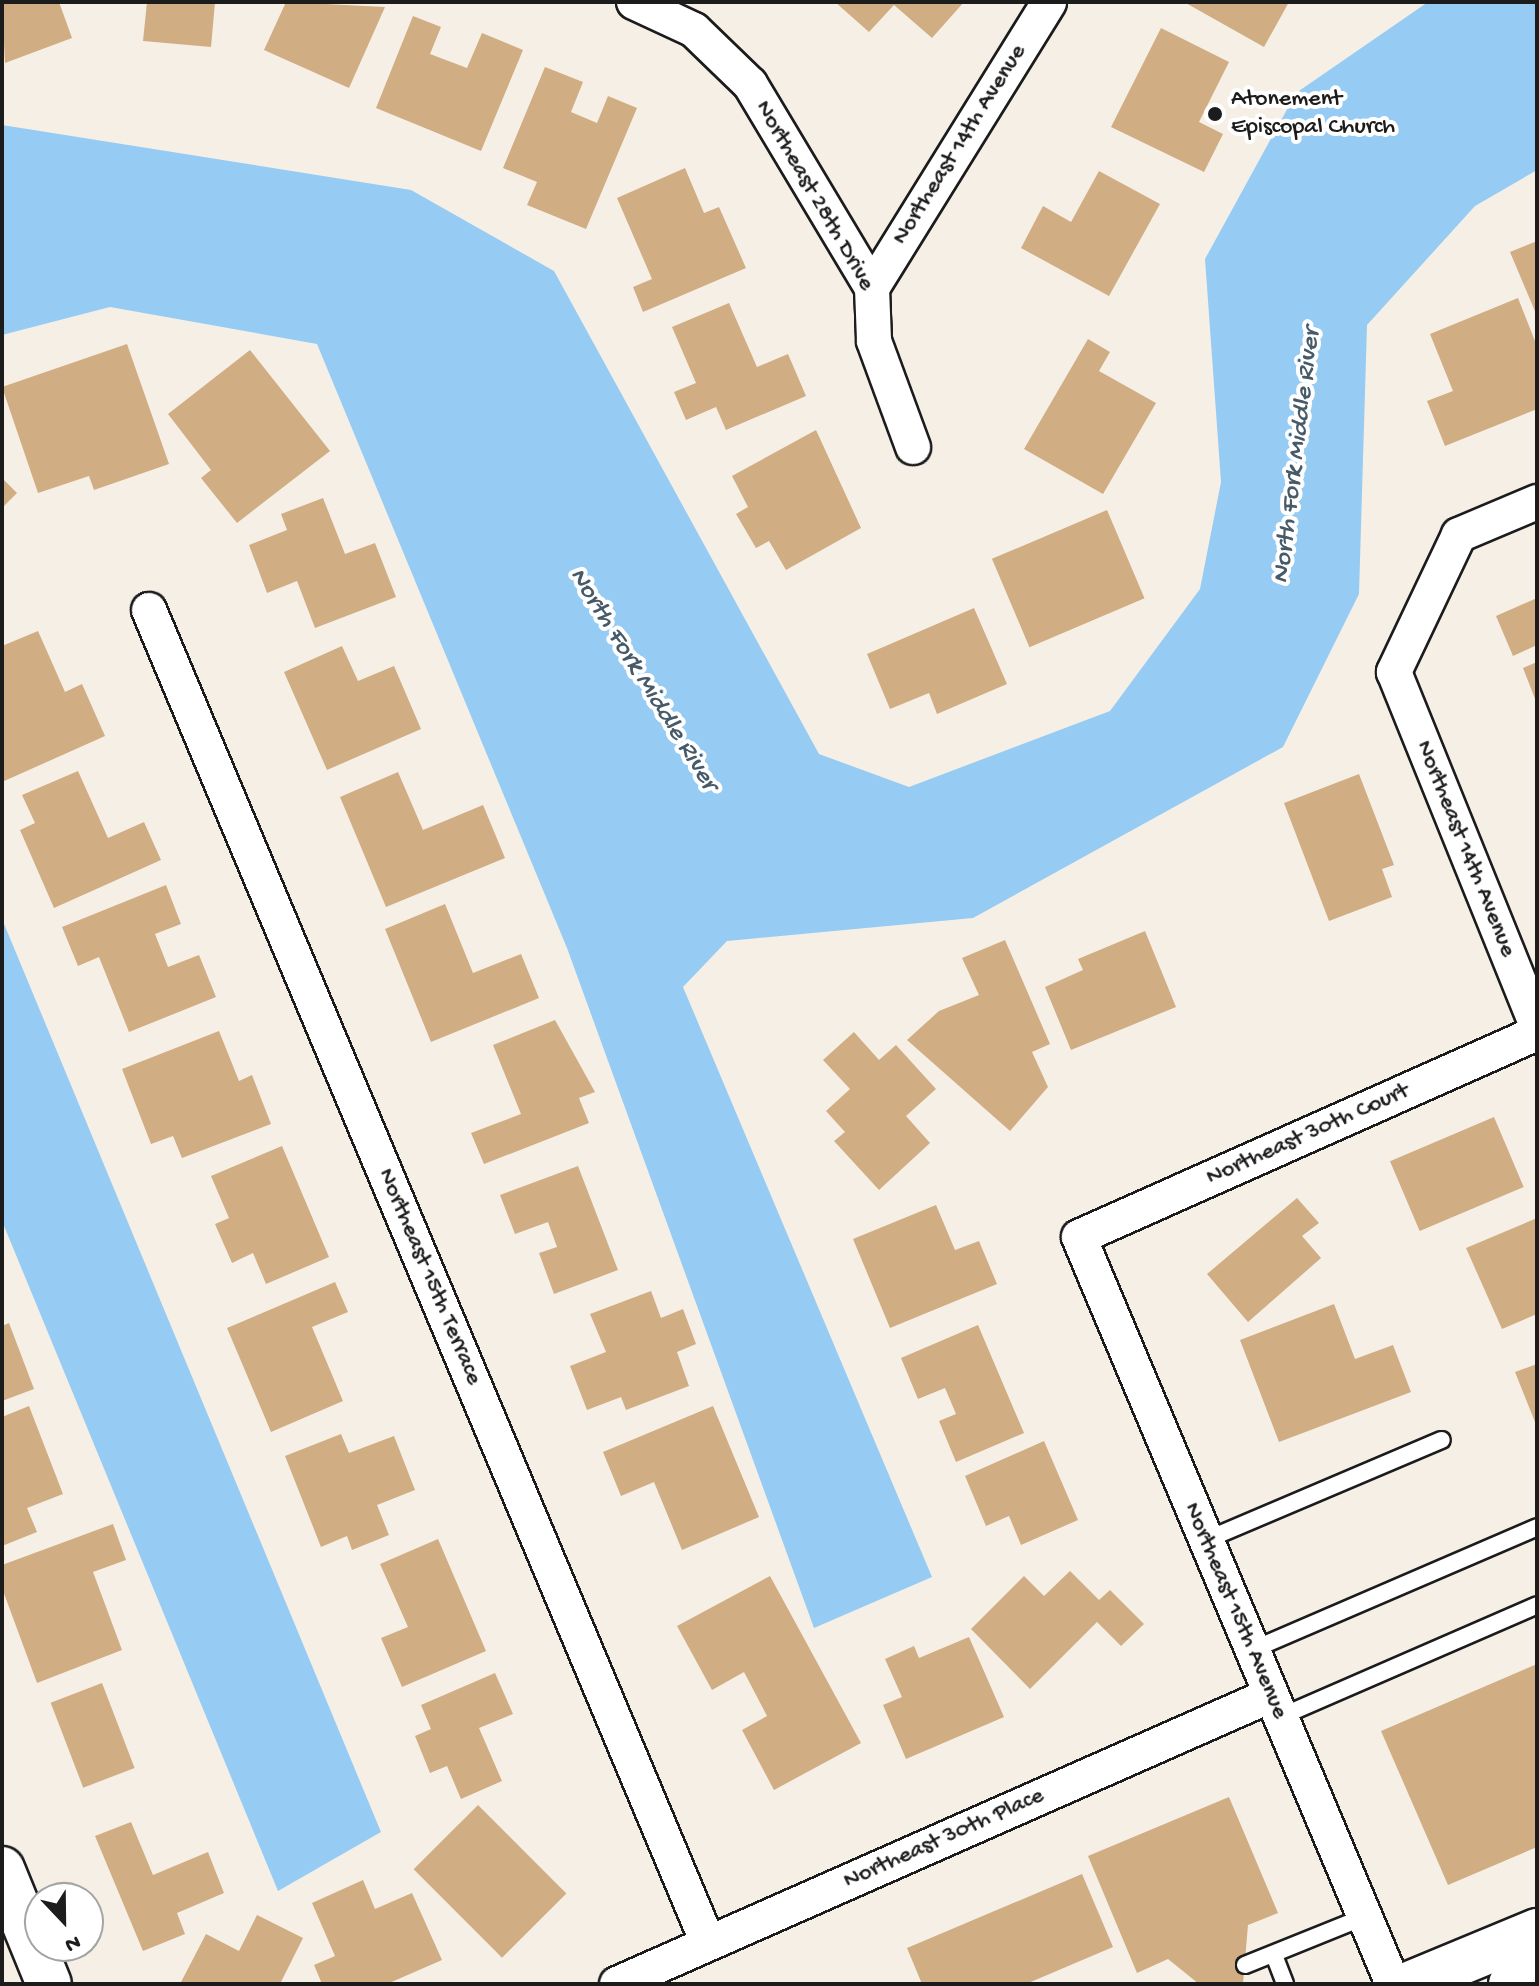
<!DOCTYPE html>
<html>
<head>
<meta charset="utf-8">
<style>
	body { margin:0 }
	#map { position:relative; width:1539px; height:1986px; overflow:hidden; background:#f6efe6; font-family:"Gochi Hand",sans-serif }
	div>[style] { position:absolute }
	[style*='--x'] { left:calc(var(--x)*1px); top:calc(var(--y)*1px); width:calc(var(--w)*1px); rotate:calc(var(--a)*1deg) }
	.water>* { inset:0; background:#96ccf4 }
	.building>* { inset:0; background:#d1ad83; transform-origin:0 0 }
	.roads { filter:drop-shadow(2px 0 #1c1c1c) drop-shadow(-2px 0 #1c1c1c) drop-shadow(0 2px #1c1c1c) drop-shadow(0 -2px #1c1c1c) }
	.lane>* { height:16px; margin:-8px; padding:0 8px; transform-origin:8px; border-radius:8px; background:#fff }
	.street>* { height:34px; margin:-17px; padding:0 17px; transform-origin:17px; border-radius:17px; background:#fff }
	.secondary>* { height:44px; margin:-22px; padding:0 22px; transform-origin:22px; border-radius:22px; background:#fff }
	.primary>* { height:44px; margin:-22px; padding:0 22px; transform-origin:22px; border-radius:22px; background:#fff }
	.dots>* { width:22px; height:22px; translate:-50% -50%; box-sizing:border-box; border:4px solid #fff; border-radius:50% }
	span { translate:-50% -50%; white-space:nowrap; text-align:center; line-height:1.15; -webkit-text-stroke:8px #fff; paint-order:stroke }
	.poi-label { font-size:24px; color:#1c1c1c }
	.left { translate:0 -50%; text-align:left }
	.street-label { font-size:24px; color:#1c1c1c }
	.water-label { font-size:26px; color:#475a68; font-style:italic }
	.frame { position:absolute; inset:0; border:4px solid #1c1c1c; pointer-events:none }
	.north { position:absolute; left:24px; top:1882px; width:80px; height:80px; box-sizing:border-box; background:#fff; border:2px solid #a4a4a4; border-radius:50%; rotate:158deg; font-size:22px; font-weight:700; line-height:32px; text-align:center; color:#1c1c1c }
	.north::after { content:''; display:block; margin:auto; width:28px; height:36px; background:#1c1c1c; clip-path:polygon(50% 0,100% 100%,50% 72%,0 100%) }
</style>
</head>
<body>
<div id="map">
	<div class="water">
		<i style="clip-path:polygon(1428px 2px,1537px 2px,1537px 170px,1475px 206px,1367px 325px,1359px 594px,1283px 747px,973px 918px,727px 941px,683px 987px,932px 1577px,814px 1628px,567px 948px,317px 344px,110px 307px,2px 335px,2px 125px,411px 190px,554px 271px,819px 754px,909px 787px,1110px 711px,1200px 589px,1221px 482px,1205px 259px,1296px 93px)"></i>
		<i style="clip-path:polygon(2px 919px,381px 1832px,278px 1891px,2px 1221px)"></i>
	</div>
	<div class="building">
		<i style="clip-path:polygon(2px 2px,59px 2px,72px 38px,5px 63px)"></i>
		<i style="clip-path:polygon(147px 2px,215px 2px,211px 47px,143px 41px)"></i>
		<i style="clip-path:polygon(286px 2px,385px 7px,349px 88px,264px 50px)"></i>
		<i style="clip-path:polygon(835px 2px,964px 2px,932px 38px,894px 5px,869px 32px)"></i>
		<i style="clip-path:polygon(1184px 2px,1289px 2px,1264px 47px)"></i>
		<i style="clip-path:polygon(413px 16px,441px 27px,430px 54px,467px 68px,482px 33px,523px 50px,481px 151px,376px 108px)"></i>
		<i style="clip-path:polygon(1161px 28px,1229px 62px,1199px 122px,1223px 134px,1204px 172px,1111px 127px)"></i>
		<i style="clip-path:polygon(545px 67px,583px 82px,571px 112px,597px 123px,608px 96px,637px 108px,586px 229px,527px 205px,537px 182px,503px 168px)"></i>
		<i style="clip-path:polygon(685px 168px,704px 213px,719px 207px,746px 268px,643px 312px,633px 287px,652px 279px,617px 198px)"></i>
		<i style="clip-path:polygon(1099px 171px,1160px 204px,1109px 296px,1021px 248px,1043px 206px,1071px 222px)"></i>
		<i style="clip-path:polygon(1537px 241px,1537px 316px,1510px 252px)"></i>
		<i style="clip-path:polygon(1518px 298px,1537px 346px,1537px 409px,1445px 446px,1427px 401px,1453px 391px,1430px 334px)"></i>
		<i style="clip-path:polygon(729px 303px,757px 367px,788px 354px,806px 396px,726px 430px,716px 407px,686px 420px,674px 392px,696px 383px,672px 327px)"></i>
		<i style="clip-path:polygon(1088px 339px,1110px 352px,1099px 371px,1156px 403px,1103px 494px,1024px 449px)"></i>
		<i style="clip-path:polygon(127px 344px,169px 464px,94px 490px,89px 476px,38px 493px,2px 387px)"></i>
		<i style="clip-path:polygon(250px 350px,330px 451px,237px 523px,201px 478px,211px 470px,168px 414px)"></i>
		<i style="clip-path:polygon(816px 430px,861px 528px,786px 570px,769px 541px,756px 548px,736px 514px,748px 507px,732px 476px)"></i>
		<i style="clip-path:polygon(2px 478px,17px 493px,2px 508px)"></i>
		<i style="clip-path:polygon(323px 498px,345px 554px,375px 543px,396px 597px,315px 628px,297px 581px,267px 593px,249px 545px,287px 530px,281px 514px)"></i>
		<i style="left:1107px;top:510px;width:96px;height:125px;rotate:67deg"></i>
		<i style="clip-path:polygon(1537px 598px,1537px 645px,1513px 656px,1496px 616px)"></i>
		<i style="clip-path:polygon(974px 608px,1007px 684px,937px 714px,929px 693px,890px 709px,867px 654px)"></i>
		<i style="clip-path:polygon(38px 631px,65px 692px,82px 684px,105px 736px,2px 782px,2px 646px)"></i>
		<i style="clip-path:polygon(342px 646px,358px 681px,394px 666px,421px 729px,327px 770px,284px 672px)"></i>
		<i style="clip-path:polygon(1537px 662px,1537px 704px,1523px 668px)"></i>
		<i style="clip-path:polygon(78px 771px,108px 838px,144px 822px,161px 860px,54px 908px,20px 830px,35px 823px,22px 795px)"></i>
		<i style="clip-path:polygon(398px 772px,423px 830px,483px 805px,505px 858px,386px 907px,340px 797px)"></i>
		<i style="clip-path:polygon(1359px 774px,1394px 865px,1382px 869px,1392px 897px,1329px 921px,1284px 803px)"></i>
		<i style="clip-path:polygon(166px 885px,181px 924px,155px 934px,168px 967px,199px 955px,216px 997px,129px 1032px,99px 957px,78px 966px,62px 927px)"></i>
		<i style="clip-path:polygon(445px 904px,473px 973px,521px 954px,539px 998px,431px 1042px,385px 929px)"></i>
		<i style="clip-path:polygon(1145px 931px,1176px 1007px,1071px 1050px,1045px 987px,1083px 970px,1078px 959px)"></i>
		<i style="clip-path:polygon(1005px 940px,1050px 1044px,1032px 1052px,1048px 1087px,1010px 1131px,907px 1040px,939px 1011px,979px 995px,962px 958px)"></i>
		<i style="clip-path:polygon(555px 1020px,595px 1092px,579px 1098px,589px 1123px,484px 1164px,471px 1133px,521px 1114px,493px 1045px)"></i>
		<i style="clip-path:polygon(219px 1031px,239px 1081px,252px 1075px,271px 1124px,182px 1158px,173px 1136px,151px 1144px,122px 1069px)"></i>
		<i style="clip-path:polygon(854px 1032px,879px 1060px,896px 1045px,936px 1089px,906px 1116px,930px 1143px,879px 1190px,834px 1141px,845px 1132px,826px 1111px,850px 1089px,823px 1060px)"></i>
		<i style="left:1494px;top:1117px;width:76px;height:113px;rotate:67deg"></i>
		<i style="clip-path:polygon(282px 1146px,329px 1257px,266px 1284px,253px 1253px,232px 1263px,215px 1224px,229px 1218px,211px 1176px)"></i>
		<i style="clip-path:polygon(578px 1166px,618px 1270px,554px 1294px,539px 1253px,557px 1247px,548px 1222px,515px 1234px,500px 1195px)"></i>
		<i style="clip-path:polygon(1297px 1198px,1319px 1223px,1302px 1236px,1321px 1258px,1248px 1322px,1207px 1274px)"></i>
		<i style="clip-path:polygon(936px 1205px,955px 1250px,979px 1241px,997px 1284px,890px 1328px,853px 1239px)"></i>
		<i style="clip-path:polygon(1537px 1218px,1537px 1314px,1502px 1329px,1466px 1248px)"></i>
		<i style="clip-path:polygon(335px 1282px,348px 1312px,312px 1327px,343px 1401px,271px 1432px,227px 1328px)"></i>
		<i style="clip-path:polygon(651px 1291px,661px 1318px,683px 1309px,696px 1344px,677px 1352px,689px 1386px,626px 1410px,621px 1397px,587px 1410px,570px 1366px,606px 1352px,590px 1314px)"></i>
		<i style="clip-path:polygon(1334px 1304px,1355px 1359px,1393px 1345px,1411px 1392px,1279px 1442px,1240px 1340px)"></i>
		<i style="clip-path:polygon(9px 1323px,34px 1389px,2px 1401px,2px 1326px)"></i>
		<i style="clip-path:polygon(978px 1325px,1024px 1433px,956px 1462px,939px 1421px,956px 1414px,945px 1388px,918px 1399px,901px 1358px)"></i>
		<i style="clip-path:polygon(1537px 1364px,1537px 1427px,1515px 1372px)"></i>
		<i style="clip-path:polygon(29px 1406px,63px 1494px,27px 1508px,37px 1532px,2px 1546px,2px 1417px)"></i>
		<i style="clip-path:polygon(713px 1406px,759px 1517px,682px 1550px,654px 1482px,621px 1496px,603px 1452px)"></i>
		<i style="clip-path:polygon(341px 1434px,349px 1453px,394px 1436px,415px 1490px,377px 1505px,389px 1535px,352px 1550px,347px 1536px,321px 1547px,285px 1456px)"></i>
		<i style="clip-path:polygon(1044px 1441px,1078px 1520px,1021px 1545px,1009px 1516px,986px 1526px,965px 1476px)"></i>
		<i style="clip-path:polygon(113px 1524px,126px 1560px,93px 1572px,122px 1650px,37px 1683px,2px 1588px,2px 1565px)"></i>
		<i style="clip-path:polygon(438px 1539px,486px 1651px,402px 1687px,381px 1638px,408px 1627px,380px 1564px)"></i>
		<i style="clip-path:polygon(1070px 1571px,1099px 1600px,1110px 1590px,1144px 1624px,1121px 1646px,1097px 1622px,1030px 1689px,971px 1629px,1024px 1576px,1044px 1596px)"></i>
		<i style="clip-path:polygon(770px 1576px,861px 1743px,774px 1790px,742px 1730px,767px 1716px,744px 1672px,712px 1690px,677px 1626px)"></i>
		<i style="clip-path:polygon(969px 1637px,1004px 1717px,906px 1759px,883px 1705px,902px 1697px,885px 1659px,914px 1646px,919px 1658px)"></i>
		<i style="clip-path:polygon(1537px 1664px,1537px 1847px,1448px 1885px,1381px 1731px)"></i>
		<i style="clip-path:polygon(495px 1673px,513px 1714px,479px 1728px,502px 1781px,461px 1799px,447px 1766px,430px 1773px,415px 1736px,431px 1729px,421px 1705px)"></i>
		<i style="left:102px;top:1683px;width:91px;height:55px;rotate:69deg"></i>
		<i style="clip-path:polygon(1229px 1797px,1278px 1913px,1248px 1925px,1243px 1984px,1199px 1984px,1168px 1959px,1137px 1973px,1088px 1856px)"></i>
		<i style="left:478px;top:1805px;width:125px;height:91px;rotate:45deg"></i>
		<i style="clip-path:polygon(131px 1822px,153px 1875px,208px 1852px,224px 1893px,177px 1913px,185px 1934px,143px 1951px,95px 1836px)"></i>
		<i style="clip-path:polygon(1082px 1874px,1113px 1947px,1026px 1984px,922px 1984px,907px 1948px)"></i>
		<i style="clip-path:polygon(363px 1880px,375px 1909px,412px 1893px,442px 1960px,387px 1984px,322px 1984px,314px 1965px,335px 1956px,312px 1903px)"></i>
		<i style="clip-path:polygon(257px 1915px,303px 1938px,280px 1984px,180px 1984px,206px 1934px,239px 1951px)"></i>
	</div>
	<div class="roads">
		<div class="lane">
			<i style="--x:1206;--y:1540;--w:256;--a:-23"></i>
			<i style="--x:1252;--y:1650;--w:310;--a:-23.3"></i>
			<i style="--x:1280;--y:1717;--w:280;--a:-23.5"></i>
			<i style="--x:1274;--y:1955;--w:31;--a:69"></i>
			<i style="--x:1245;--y:1965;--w:128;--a:-22"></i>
		</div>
		<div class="street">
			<i style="--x:634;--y:2;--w:66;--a:25"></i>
			<i style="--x:694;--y:30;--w:78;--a:44"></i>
			<i style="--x:750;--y:84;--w:238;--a:59.1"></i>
			<i style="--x:872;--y:288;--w:53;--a:87.8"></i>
			<i style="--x:874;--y:341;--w:113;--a:69.8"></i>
			<i style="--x:872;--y:288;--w:336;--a:-58.2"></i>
			<i style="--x:1537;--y:502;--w:85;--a:157.1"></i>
			<i style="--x:1459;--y:535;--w:152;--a:115.4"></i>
			<i style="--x:1394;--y:672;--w:382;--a:68"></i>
			<i style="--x:149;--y:610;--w:1445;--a:67.25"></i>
			<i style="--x:617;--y:1984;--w:715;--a:-23.84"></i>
			<i style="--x:1393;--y:1984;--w:810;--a:-112.8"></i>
			<i style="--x:1079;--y:1237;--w:501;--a:-24.01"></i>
		</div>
		<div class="secondary">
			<i style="--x:2;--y:1869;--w:124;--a:67.8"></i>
		</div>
		<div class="primary">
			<i style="--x:1409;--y:1984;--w:139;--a:-22.5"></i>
			<i style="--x:1511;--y:1984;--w:52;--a:-60"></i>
		</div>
	</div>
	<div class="dots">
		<i style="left:1215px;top:114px;background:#1c1c1c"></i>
	</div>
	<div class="poi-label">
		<span class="left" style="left:1231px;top:114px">Atonement<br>Episcopal Church</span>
	</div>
	<div class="street-label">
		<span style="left:960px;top:145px;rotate:-58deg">Northeast 14th Avenue</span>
		<span style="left:814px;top:196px;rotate:60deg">Northeast 28th Drive</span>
		<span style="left:1465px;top:849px;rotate:68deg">Northeast 14th Avenue</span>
		<span style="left:1308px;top:1135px;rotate:-24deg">Northeast 30th Court</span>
		<span style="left:429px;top:1277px;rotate:67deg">Northeast 15th Terrace</span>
		<span style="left:1235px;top:1611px;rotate:67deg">Northeast 15th Avenue</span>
		<span style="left:944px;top:1839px;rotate:-24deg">Northeast 30th Place</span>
	</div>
	<div class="water-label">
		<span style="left:1298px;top:456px;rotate:-83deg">North Fork Middle River</span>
		<span style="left:642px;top:680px;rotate:58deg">North Fork Middle River</span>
	</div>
	<div class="frame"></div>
	<div class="north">N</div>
</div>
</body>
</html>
